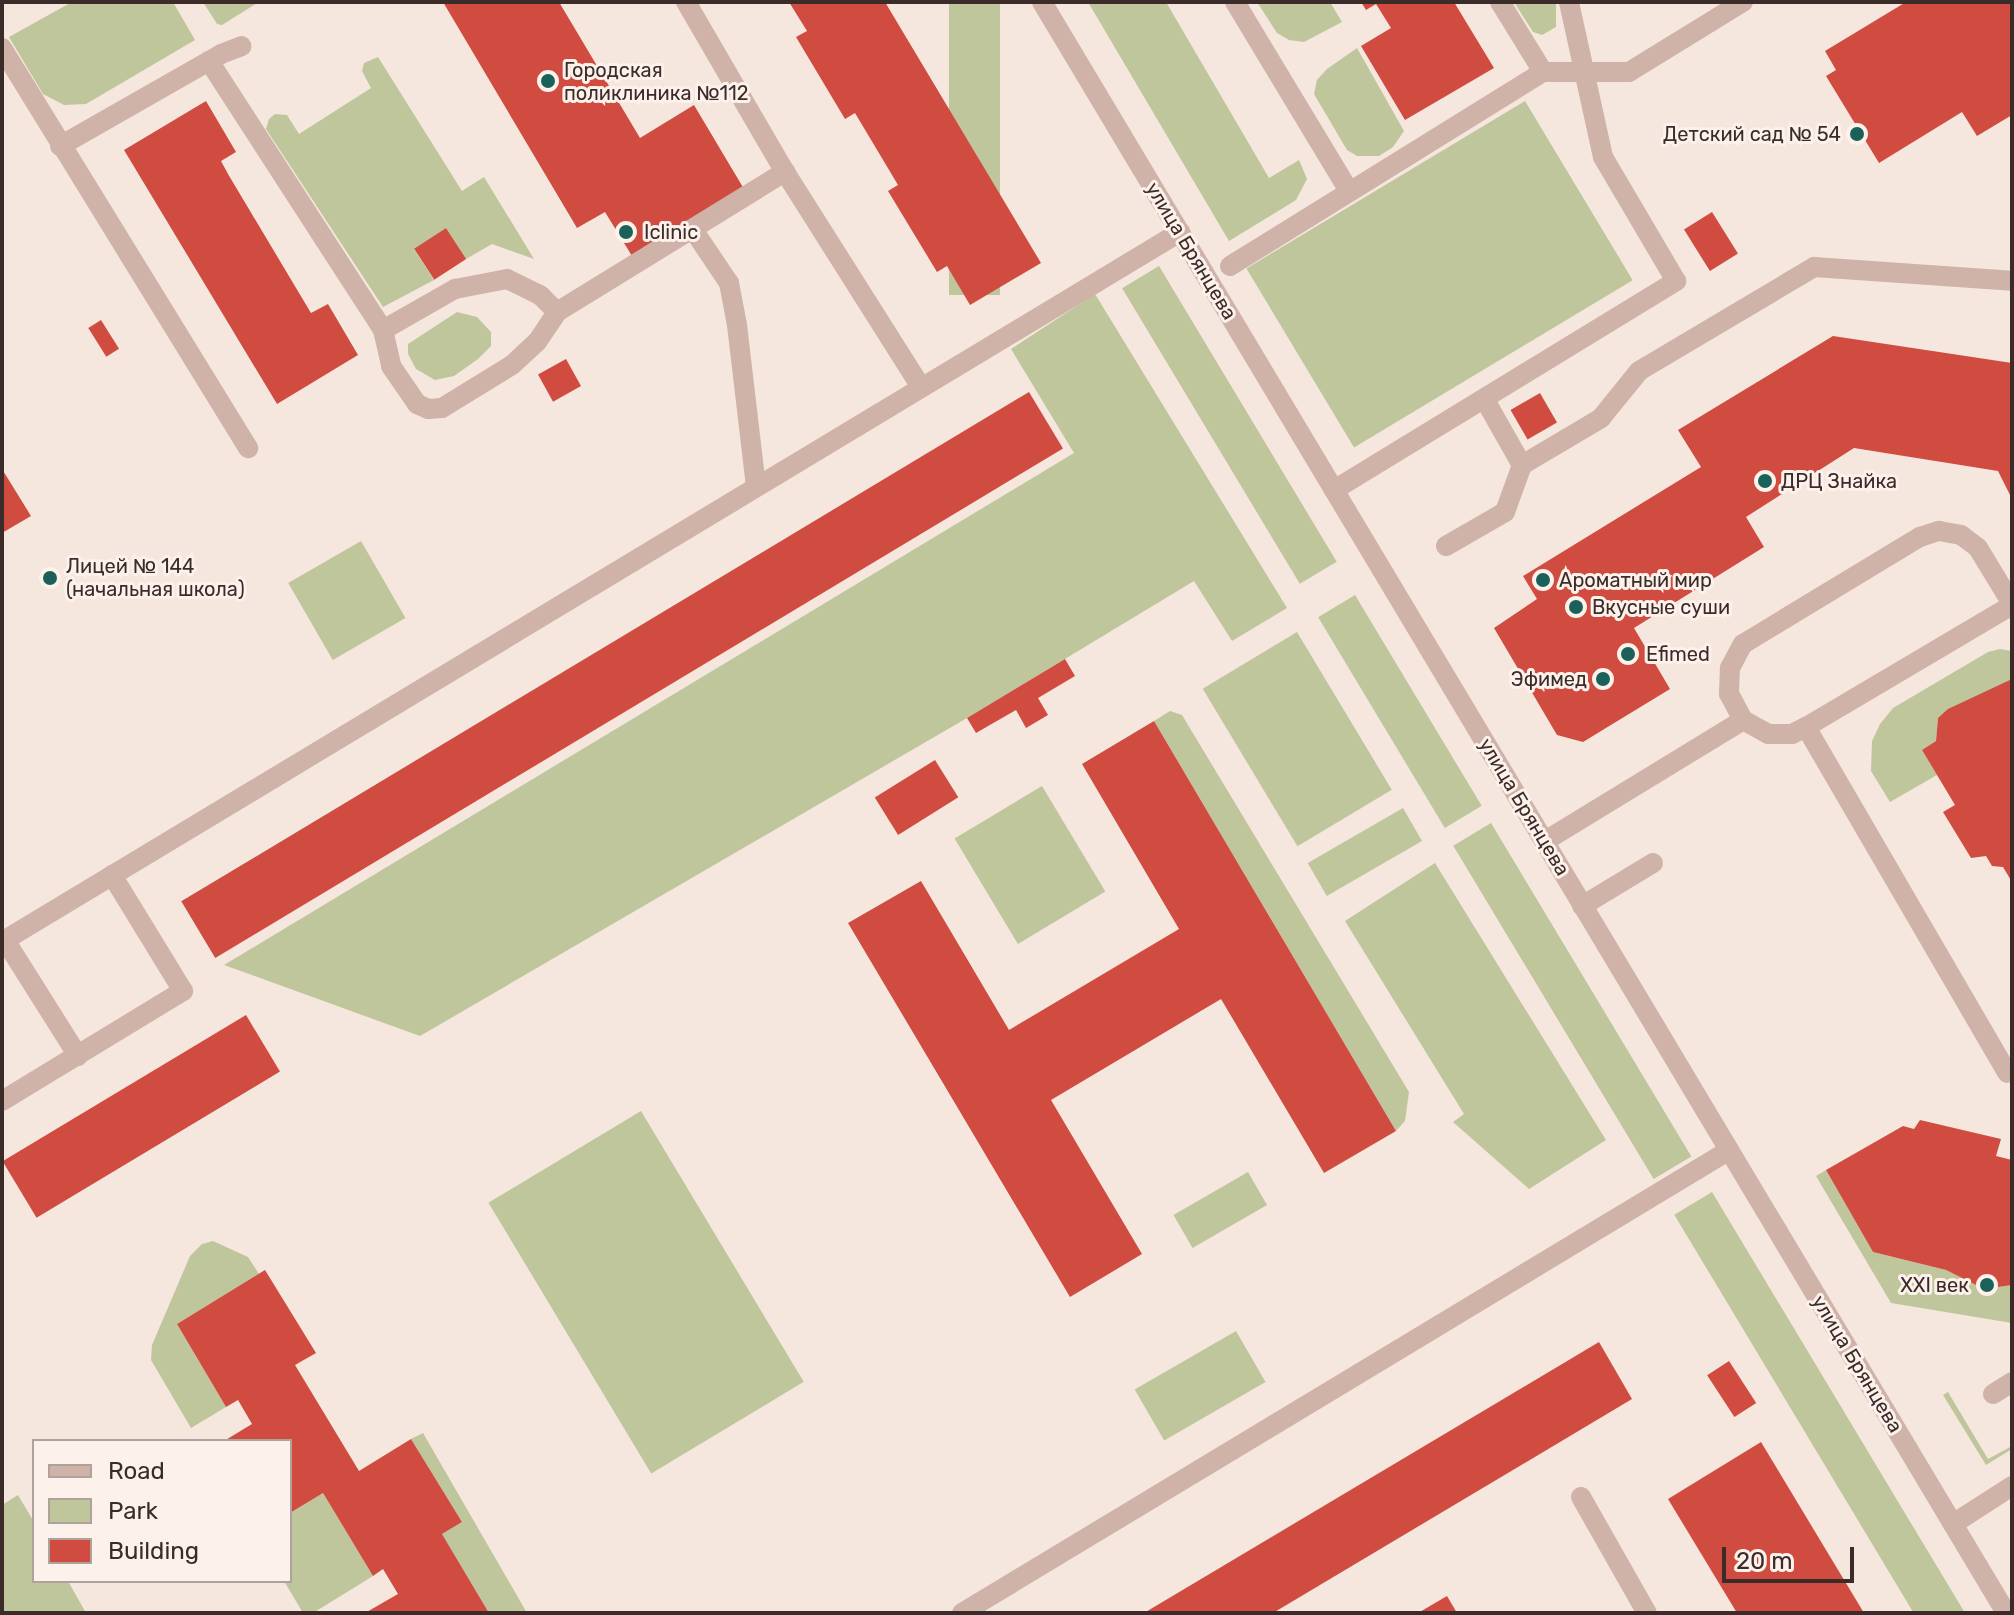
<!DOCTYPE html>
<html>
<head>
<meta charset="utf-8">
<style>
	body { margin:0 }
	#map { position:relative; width:2014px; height:1615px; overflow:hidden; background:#f5e6de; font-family:Rubik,sans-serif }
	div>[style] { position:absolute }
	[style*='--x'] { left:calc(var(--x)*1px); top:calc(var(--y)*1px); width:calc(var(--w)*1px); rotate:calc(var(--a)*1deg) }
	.green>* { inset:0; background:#bfc69c; transform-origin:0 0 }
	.building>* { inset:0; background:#d04c40; transform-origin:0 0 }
	.minor>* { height:20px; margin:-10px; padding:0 10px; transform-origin:10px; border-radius:10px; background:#cfb3a8 }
	.dots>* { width:22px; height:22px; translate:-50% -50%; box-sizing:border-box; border:4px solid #fcf1eb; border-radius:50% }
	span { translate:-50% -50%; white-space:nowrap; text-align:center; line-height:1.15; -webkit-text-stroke:6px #fcf1eb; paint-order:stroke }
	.poi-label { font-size:20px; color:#3b2c29 }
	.left { translate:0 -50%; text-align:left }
	.right { translate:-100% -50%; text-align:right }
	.street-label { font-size:20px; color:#3b2c29 }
	.frame { position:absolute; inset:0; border:4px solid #3b2c29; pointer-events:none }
	.legend { position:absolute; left:32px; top:1439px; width:260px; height:144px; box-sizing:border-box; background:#fcf1eb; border:2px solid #afa29d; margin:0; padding:10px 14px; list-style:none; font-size:24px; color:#3b2c29 }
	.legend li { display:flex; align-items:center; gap:16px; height:40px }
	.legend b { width:40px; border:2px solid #afa29d }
	.scale { position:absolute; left:1722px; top:1547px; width:132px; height:36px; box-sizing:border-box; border:4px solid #3b2c29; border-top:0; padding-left:10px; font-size:24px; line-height:28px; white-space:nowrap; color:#3b2c29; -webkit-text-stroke:6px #fcf1eb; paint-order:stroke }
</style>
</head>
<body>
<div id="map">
	<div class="green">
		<i style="clip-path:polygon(72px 2px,173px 2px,195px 40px,86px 104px,64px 105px,43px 94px,9px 37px)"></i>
		<i style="clip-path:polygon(203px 2px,259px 2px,222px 25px,217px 24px)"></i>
		<i style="left:949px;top:2px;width:51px;height:293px"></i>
		<i style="clip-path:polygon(1088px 2px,1166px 2px,1269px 178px,1299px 160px,1307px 179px,1296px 200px,1229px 241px)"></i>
		<i style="clip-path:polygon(1257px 2px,1330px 2px,1342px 22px,1304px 42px,1289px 40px,1277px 33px)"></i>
		<i style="clip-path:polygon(1514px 2px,1556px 2px,1556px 27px,1542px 35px,1533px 32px)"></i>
		<i style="clip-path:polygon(1357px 48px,1404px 131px,1393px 147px,1379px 156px,1357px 156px,1347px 150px,1314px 94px,1317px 80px,1327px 69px)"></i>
		<i style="clip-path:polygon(378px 57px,462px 191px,484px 177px,534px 259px,492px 244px,466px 259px,446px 228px,414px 249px,434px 280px,383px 307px,266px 129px,269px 119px,275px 114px,287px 115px,299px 134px,371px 88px,362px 71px,364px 63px)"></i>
		<i style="left:1525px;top:101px;width:209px;height:325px;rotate:59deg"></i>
		<i style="left:1159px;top:266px;width:345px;height:43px;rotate:59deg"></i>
		<i style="clip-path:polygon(1095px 294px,1287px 608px,1232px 641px,1194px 581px,967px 718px,420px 1036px,224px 965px,1074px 453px,1011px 349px)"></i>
		<i style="clip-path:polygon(457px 312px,477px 317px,491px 332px,491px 346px,478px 359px,454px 376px,435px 380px,416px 369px,408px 354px,408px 344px)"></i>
		<i style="left:361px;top:541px;width:89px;height:84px;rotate:60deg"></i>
		<i style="left:1355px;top:595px;width:246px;height:43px;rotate:59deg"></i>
		<i style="left:1297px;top:632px;width:184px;height:110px;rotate:59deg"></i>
		<i style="clip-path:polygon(2000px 649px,2012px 651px,2012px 680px,1938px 718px,1936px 741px,1922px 750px,1937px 775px,1890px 802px,1871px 771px,1872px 741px,1880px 724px,1893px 708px,1988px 652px)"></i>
		<i style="clip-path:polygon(1170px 711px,1182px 715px,1409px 1092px,1405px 1121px,1396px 1131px,1154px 721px)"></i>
		<i style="left:1042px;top:786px;width:123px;height:102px;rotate:59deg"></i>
		<i style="left:1403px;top:808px;width:38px;height:110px;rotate:60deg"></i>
		<i style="left:1491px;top:823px;width:389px;height:44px;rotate:59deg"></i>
		<i style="clip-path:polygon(1435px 863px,1606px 1140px,1529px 1189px,1453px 1122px,1464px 1114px,1345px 921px)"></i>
		<i style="left:641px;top:1111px;width:316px;height:178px;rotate:59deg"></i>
		<i style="clip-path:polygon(1826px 1170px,1873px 1252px,1946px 1270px,1984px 1289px,2012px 1285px,2012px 1323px,1891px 1303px,1816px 1176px)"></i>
		<i style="left:1248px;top:1172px;width:38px;height:86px;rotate:60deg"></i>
		<i style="left:1712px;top:1192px;width:491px;height:44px;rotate:59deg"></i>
		<i style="clip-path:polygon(213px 1241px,248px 1257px,259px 1274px,177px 1324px,226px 1407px,191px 1428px,151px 1360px,152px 1345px,190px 1256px,202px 1244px)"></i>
		<i style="left:1236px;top:1331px;width:59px;height:117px;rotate:60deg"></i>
		<i style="clip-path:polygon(1948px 1392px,1988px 1459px,2012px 1446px,2012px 1449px,1986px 1465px,1943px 1395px)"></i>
		<i style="clip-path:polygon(423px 1433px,527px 1613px,489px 1613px,442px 1534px,462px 1522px,411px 1439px)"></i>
		<i style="clip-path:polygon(323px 1493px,373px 1576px,313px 1613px,303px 1613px,284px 1581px,290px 1581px,290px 1513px)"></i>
		<i style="clip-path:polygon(18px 1495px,34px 1522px,34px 1581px,68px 1581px,86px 1613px,2px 1613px,2px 1505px)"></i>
	</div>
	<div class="building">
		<i style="clip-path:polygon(443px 2px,559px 2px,640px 138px,694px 105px,744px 189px,632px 256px,605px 212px,577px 228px)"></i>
		<i style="clip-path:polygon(789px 2px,885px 2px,1041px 263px,970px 305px,947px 266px,937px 272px,888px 191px,898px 185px,855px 113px,845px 119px,796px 37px,807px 31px)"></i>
		<i style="clip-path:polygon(1361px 2px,1454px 2px,1494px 68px,1405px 120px,1361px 46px,1391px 28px,1376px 4px,1366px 10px)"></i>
		<i style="clip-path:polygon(1906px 2px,2012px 2px,2012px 115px,1977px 136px,1962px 112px,1879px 163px,1826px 76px,1836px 70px,1825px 51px)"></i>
		<i style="clip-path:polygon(206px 101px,236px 152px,221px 161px,228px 174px,311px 313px,328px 304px,358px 355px,277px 404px,124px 150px)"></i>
		<i style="left:1712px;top:212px;width:49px;height:33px;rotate:58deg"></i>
		<i style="left:446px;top:228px;width:37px;height:38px;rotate:57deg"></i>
		<i style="left:101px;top:320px;width:34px;height:15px;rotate:58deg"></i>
		<i style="clip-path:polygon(1833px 336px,2012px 363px,2012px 499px,1998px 471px,1854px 448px,1746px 517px,1764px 547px,1634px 628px,1670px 689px,1583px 742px,1557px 735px,1494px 628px,1537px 599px,1523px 576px,1701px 467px,1678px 430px)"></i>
		<i style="left:566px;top:359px;width:31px;height:32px;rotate:61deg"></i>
		<i style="left:1029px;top:392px;width:66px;height:989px;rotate:59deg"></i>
		<i style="left:1540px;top:393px;width:34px;height:34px;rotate:60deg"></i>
		<i style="clip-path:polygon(2px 469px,31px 516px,2px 533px)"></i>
		<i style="clip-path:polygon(1065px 659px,1075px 676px,1038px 698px,1048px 715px,1026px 728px,1016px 710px,976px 733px,967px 718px)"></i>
		<i style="clip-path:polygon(2012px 679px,2012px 882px,2003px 867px,1992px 866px,1986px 856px,1971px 858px,1943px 812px,1955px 805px,1922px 750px,1936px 741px,1938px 718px,1948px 709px)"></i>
		<i style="clip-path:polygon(1154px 721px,1396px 1131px,1324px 1173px,1221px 999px,1051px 1100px,1142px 1254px,1070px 1297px,848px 923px,921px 881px,1009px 1030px,1179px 929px,1082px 764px)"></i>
		<i style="left:935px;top:760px;width:44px;height:71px;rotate:58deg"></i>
		<i style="left:246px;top:1015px;width:66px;height:284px;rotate:59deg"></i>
		<i style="clip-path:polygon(1920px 1120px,2001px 1139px,1996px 1156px,2012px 1160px,2012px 1285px,1984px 1289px,1946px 1270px,1873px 1252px,1826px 1170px,1903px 1126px,1914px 1129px)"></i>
		<i style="clip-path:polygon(265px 1270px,316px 1353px,295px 1365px,359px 1471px,411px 1439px,462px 1522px,442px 1534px,489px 1613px,365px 1613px,398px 1594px,383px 1569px,373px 1576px,323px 1493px,290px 1513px,290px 1441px,224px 1441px,252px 1424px,238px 1400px,226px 1407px,177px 1324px)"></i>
		<i style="clip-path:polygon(1599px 1342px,1632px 1399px,1273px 1613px,1144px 1613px)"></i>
		<i style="left:1729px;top:1361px;width:50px;height:26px;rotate:57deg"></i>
		<i style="clip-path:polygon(1761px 1442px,1864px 1613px,1737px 1613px,1668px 1499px)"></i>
		<i style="clip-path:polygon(1447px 1596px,1457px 1613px,1418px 1613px)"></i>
	</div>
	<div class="minor">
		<i style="--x:686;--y:2;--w:197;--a:59.8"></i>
		<i style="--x:785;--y:172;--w:254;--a:57.7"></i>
		<i style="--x:1042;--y:2;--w:1877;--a:59.1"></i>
		<i style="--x:1235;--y:2;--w:221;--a:58.9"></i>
		<i style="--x:1500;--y:2;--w:82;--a:58.4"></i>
		<i style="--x:1543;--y:72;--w:86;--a:0"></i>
		<i style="--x:1629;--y:72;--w:134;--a:-31.6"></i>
		<i style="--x:2;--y:48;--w:470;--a:58.4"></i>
		<i style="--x:209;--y:61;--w:320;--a:57.1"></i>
		<i style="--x:383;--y:330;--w:37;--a:77"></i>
		<i style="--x:391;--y:366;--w:46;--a:55.6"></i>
		<i style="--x:417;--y:404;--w:12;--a:24"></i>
		<i style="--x:428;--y:409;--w:14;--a:-4"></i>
		<i style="--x:442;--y:408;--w:82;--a:-31.6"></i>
		<i style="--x:512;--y:365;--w:34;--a:-43"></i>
		<i style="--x:537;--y:342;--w:36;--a:-56"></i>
		<i style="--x:557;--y:312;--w:268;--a:-31.6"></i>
		<i style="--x:60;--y:146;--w:185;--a:-29.7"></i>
		<i style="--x:221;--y:54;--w:22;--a:-21"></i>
		<i style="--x:694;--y:231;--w:63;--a:56.1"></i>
		<i style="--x:729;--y:283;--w:43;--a:79.2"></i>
		<i style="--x:737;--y:325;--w:163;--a:83.3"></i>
		<i style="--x:1230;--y:266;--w:368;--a:-31.8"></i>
		<i style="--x:383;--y:330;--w:83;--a:-29.7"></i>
		<i style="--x:455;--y:289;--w:53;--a:-10.9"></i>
		<i style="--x:507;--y:279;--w:37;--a:26"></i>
		<i style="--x:540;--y:295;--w:24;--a:45"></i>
		<i style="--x:1485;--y:400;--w:75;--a:60.4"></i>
		<i style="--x:1522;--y:465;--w:92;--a:-30.7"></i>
		<i style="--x:1601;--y:418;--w:60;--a:-51"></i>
		<i style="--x:1639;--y:371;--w:204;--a:-30.7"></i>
		<i style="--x:1814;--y:267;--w:198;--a:4"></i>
		<i style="--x:1334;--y:490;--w:401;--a:-31.4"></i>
		<i style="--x:1676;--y:281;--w:144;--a:-120.5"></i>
		<i style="--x:1603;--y:157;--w:159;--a:-102.4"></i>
		<i style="--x:1446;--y:546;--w:68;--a:-30"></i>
		<i style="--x:1505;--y:512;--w:50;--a:-70.1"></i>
		<i style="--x:1743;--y:720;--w:29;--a:29"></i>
		<i style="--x:1768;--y:734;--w:24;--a:0"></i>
		<i style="--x:1792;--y:734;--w:16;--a:-27"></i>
		<i style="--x:1806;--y:727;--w:400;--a:59.8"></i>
		<i style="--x:1806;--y:727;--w:239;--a:-30.6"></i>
		<i style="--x:1545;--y:841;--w:232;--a:-31.4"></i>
		<i style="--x:1743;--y:720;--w:30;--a:-118"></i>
		<i style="--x:1729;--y:694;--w:26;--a:-88"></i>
		<i style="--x:1730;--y:668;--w:27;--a:-62"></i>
		<i style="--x:1743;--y:644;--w:207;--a:-31.2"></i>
		<i style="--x:1920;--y:537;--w:20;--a:-18"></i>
		<i style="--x:1939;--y:531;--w:22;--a:10"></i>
		<i style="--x:1961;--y:535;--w:21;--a:37"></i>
		<i style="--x:1978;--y:548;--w:66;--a:58.7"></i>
		<i style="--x:1582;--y:906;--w:83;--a:-31.2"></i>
		<i style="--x:78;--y:1056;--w:137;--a:-122.2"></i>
		<i style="--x:5;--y:940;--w:1372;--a:-31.07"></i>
		<i style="--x:2;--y:1101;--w:212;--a:-31.3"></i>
		<i style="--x:183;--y:991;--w:136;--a:-121.5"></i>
		<i style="--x:1993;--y:1394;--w:22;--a:-32"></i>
		<i style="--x:1581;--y:1497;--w:133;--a:60.4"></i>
		<i style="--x:1953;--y:1524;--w:70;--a:-32.8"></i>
		<i style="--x:962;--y:1613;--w:895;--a:-31.1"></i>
	</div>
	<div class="dots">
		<i style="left:548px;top:81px;background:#1a615a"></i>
		<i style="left:1857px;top:134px;background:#1a615a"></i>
		<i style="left:626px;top:232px;background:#1a615a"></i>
		<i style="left:1765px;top:481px;background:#1a615a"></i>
		<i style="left:50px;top:578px;background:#1a615a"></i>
		<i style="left:1543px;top:580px;background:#1a615a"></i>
		<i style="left:1576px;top:607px;background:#1a615a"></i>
		<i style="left:1628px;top:654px;background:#1a615a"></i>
		<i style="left:1603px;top:679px;background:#1a615a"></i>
		<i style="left:1987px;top:1285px;background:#1a615a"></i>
	</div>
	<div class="poi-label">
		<span class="left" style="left:564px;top:82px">Городская<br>поликлиника №112</span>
		<span class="right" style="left:1841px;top:134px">Детский сад № 54</span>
		<span class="left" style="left:644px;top:232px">Iclinic</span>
		<span class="left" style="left:1781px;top:481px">ДРЦ Знайка</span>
		<span class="left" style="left:66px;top:578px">Лицей № 144<br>(начальная школа)</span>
		<span class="left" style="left:1559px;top:580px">Ароматный мир</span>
		<span class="left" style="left:1592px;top:607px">Вкусные суши</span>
		<span class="left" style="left:1646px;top:654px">Efimed</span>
		<span class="right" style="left:1587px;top:679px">Эфимед</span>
		<span class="right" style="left:1969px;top:1285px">XXI век</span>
	</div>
	<div class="street-label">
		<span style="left:1191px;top:251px;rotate:59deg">улица Брянцева</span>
		<span style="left:1524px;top:807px;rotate:59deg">улица Брянцева</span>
		<span style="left:1857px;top:1364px;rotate:59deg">улица Брянцева</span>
	</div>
	<div class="frame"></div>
	<ul class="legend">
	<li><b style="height:10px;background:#cfb3a8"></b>Road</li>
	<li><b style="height:22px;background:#bfc69c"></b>Park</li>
	<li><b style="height:22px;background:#d04c40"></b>Building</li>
	</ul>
	<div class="scale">20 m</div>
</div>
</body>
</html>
